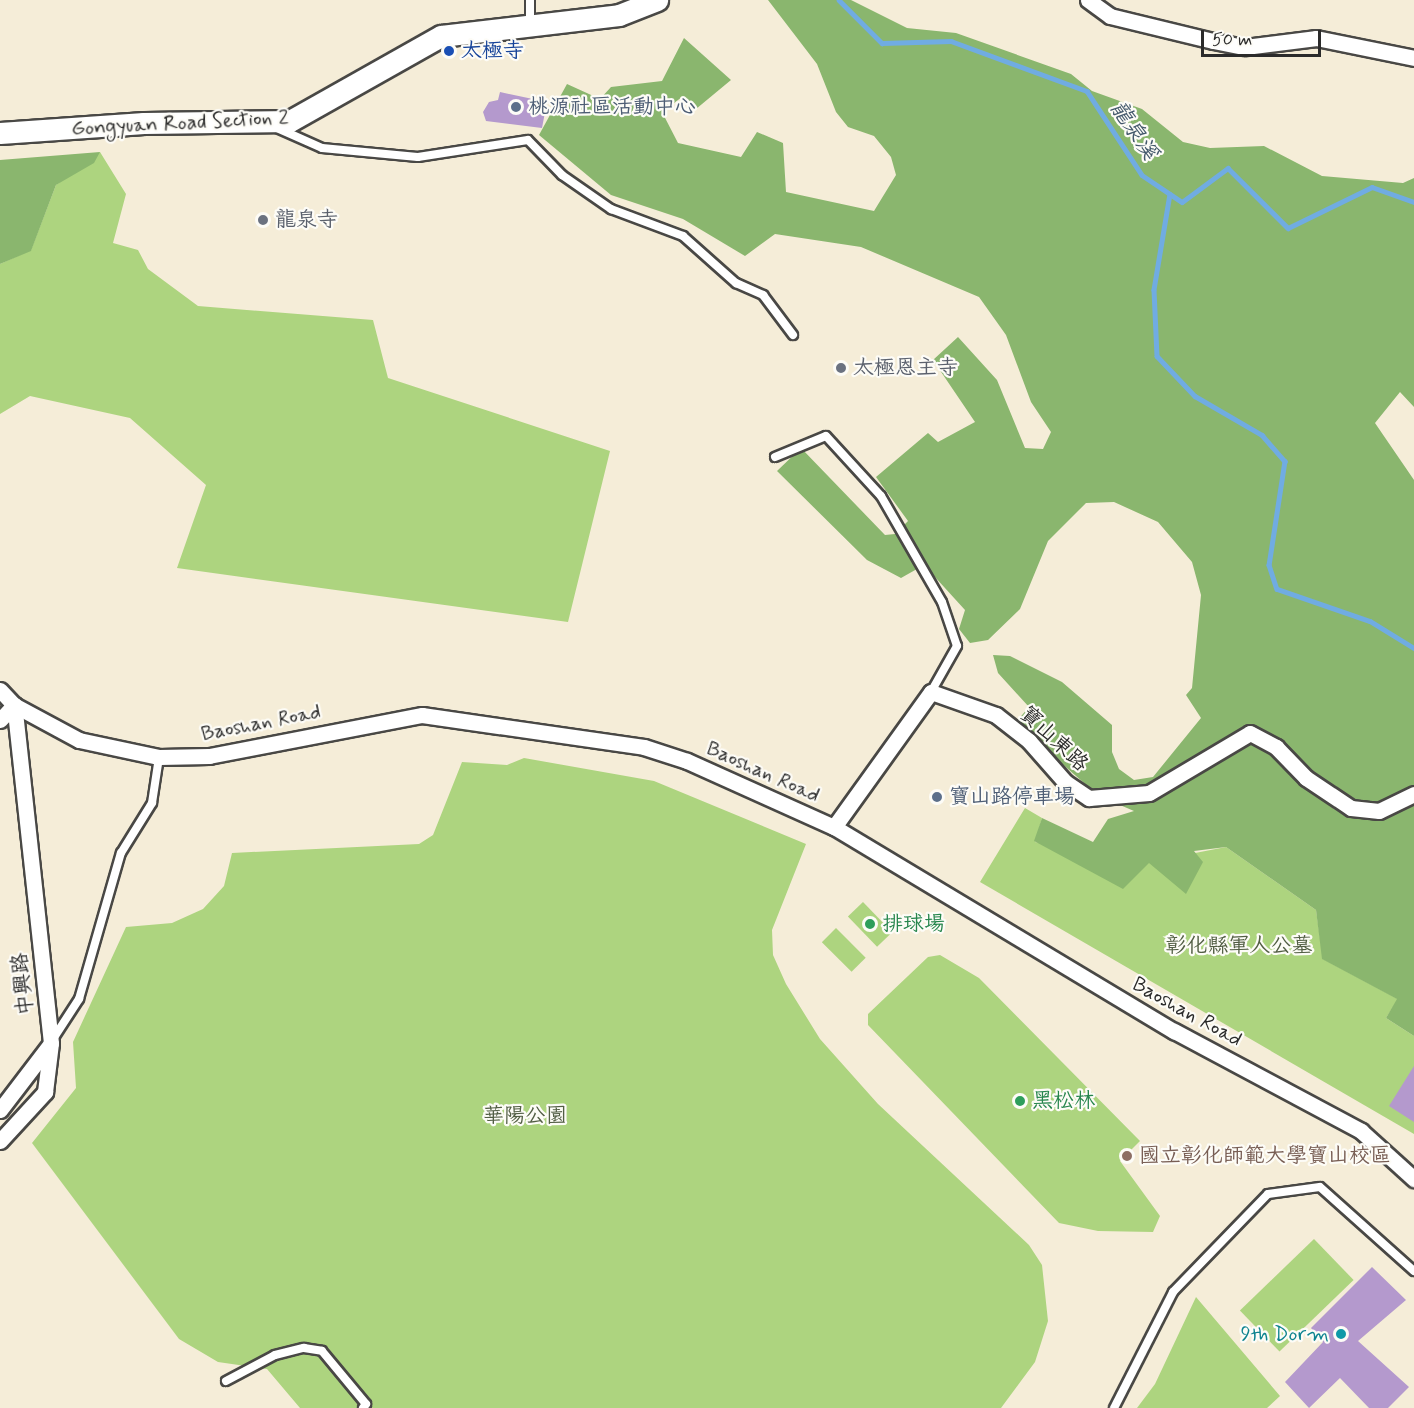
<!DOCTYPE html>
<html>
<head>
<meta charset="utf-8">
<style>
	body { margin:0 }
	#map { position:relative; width:1414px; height:1408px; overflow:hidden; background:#f5edd8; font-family:Mynerve,"LXGW WenKai TC",sans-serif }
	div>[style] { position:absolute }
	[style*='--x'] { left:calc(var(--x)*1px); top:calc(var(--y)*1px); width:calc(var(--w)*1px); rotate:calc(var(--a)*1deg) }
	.green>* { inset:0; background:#add47f; transform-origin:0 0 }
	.forest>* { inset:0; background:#8ab66e }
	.stream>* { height:4.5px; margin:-2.25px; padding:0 2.25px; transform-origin:2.25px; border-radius:2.25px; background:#70ace2 }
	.building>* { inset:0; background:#b499cd }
	.roads { filter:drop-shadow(2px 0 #494845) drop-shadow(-2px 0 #494845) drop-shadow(0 2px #494845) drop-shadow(0 -2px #494845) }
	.lane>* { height:8px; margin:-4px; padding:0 4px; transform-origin:4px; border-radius:4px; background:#fff }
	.street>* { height:15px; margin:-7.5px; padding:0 7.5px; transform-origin:7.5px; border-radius:7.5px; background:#fff }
	.secondary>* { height:21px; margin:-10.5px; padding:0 10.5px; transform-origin:10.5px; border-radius:10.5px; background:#fff }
	.dots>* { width:16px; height:16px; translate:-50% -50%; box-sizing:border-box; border:3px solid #fdfcf7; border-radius:50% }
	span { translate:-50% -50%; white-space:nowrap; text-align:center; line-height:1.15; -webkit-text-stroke:4.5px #fdfcf7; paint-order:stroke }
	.transit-label { font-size:21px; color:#164399 }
	.left { translate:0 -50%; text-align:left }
	.service-label { font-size:21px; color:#4e5e75 }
	.street-label { font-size:21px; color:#2b2b2b }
	.worship-label { font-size:21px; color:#5b616d }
	.leisure-label { font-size:21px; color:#27864d }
	.park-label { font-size:21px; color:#525e44 }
	.education-label { font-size:21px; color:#785e54 }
	.culture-label { font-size:21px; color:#0d838f }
	.right { translate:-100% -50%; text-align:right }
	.water-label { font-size:22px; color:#43586b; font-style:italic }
	.scale { position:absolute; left:1201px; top:30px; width:120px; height:27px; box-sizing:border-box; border:3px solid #2b2b2b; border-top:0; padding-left:8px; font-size:18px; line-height:21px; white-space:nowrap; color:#2b2b2b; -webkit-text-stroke:4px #fdfcf7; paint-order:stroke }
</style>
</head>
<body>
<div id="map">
	<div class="green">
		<i style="clip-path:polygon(100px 152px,126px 194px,113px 243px,138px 250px,148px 269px,198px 306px,373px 320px,388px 378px,610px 451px,568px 622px,177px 568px,206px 485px,130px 418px,30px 396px,0 414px,0 264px,31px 250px,56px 185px)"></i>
		<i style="clip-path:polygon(524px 758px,654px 781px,806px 844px,772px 930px,773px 955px,786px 984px,820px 1039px,878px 1104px,1029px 1245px,1042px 1265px,1048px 1321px,1035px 1362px,1001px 1408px,300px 1408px,267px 1369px,218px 1362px,179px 1339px,32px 1143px,76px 1088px,73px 1042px,126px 927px,172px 923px,203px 909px,224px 886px,232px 853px,419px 844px,433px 835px,462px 762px,507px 765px)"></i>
		<i style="clip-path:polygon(1025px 808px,1042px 818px,1035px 842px,1149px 862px,1226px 847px,1316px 910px,1323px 959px,1398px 999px,1386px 1018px,1414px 1036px,1414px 1134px,980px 882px)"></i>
		<i style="left:863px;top:902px;width:42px;height:21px;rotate:46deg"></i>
		<i style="left:836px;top:928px;width:42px;height:20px;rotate:45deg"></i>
		<i style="clip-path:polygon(940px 955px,979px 978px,1140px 1141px,1120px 1161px,1160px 1216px,1153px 1232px,1098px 1231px,1059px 1223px,868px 1025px,868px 1014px,928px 957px)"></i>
		<i style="left:1314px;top:1239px;width:57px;height:103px;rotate:46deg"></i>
		<i style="clip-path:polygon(1196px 1297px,1280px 1396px,1267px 1408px,1137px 1408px,1155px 1384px)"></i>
	</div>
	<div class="forest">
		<i style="clip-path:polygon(768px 0,851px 0,907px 28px,956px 33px,1071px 74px,1092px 91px,1142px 109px,1183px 142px,1210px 148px,1264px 146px,1322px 176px,1403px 183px,1414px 178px,1414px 407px,1400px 392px,1375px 423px,1414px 480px,1414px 1036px,1386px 1018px,1397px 999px,1322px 959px,1316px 910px,1226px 847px,1194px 851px,1203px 862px,1186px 894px,1149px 863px,1123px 889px,1034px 841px,1042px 818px,1093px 842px,1108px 819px,1134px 811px,1099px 796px,1022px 729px,1016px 722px,1029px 707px,998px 673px,993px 655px,1010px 656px,1062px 682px,1112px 725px,1112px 752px,1119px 769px,1134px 780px,1153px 777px,1201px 718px,1186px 695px,1192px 688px,1201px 595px,1192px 562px,1158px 522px,1114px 502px,1086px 503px,1048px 541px,1020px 609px,988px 640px,970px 643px,959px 629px,965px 610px,924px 565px,901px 578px,867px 560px,777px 471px,801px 448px,885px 535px,895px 534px,908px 521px,876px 477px,928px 433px,938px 442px,975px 422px,933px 360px,958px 337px,997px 380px,1025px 448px,1043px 449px,1051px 432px,1031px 402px,1006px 335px,979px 297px,861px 247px,775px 234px,745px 256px,683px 219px,611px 195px,539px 135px,567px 84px,600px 99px,611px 87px,662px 81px,684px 38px,731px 80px,696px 109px,682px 97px,662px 112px,678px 143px,741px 157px,757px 132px,783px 143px,786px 192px,874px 211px,896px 175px,891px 157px,874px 136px,848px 127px,836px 112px,817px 64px)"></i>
		<i style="clip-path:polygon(100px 152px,94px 163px,56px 185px,31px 251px,0 264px,0 160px)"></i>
	</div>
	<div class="stream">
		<i style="--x:839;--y:0;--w:61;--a:45"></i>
		<i style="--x:882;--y:43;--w:69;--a:-1.7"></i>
		<i style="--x:951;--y:41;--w:145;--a:20.2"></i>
		<i style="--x:1087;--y:91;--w:100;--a:56.8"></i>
		<i style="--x:1142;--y:175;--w:48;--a:34"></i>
		<i style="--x:1182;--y:202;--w:57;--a:-36.5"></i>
		<i style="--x:1228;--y:168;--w:85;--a:45"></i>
		<i style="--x:1288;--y:228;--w:93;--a:-26"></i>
		<i style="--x:1372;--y:187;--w:45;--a:19.7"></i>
		<i style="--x:1170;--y:194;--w:97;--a:99.5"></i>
		<i style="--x:1154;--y:290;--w:66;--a:87.4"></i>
		<i style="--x:1157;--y:356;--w:55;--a:46.5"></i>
		<i style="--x:1195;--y:396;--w:78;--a:30.2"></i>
		<i style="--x:1262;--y:435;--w:35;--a:49"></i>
		<i style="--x:1285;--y:461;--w:105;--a:98.7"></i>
		<i style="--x:1269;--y:565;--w:25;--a:72"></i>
		<i style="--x:1277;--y:589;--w:98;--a:19"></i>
		<i style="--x:1370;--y:621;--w:52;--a:31.5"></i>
	</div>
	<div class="building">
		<i style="clip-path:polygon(500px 92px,547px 102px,542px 128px,486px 121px,483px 112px,489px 102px,498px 100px)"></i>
		<i style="clip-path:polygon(1414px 1066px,1414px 1122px,1389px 1106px)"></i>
		<i style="clip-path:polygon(1372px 1267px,1406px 1300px,1358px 1341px,1409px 1387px,1388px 1408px,1369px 1408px,1340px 1378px,1309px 1408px,1285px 1382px,1323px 1342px,1311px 1328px)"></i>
	</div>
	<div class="roads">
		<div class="lane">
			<i style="--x:530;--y:0;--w:22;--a:90"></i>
			<i style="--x:277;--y:128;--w:49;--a:24"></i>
			<i style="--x:322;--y:148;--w:96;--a:5.4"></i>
			<i style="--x:418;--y:157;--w:111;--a:-8.8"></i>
			<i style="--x:528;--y:140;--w:49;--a:45.8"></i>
			<i style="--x:562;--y:175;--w:60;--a:34.8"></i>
			<i style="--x:611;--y:209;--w:77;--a:20.6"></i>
			<i style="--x:683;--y:236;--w:71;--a:41.6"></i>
			<i style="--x:736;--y:283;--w:30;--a:24"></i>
			<i style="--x:763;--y:295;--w:50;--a:53.1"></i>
			<i style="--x:775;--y:457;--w:55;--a:-22.4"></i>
			<i style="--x:826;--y:436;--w:81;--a:47.5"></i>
			<i style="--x:881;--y:496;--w:122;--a:60.1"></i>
			<i style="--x:942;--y:602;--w:46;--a:71.2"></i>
			<i style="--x:957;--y:646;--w:53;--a:119.5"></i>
			<i style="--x:53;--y:1039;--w:48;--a:-57"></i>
			<i style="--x:79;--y:999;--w:152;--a:-74"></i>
			<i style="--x:121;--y:853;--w:59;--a:-58.2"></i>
			<i style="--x:152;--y:803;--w:47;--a:-81.3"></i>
			<i style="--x:226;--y:1381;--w:55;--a:-28"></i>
			<i style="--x:275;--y:1355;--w:30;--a:-14"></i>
			<i style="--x:304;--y:1348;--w:18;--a:9"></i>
			<i style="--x:322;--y:1351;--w:69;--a:50.3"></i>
			<i style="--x:366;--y:1404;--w:5;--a:127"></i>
			<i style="--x:1114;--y:1408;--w:130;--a:-63"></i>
			<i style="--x:1173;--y:1292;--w:136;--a:-45.9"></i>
			<i style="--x:1268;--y:1194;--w:52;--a:-7.7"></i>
			<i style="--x:1320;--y:1187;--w:126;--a:41.8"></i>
		</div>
		<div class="street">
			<i style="--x:1088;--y:0;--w:27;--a:36"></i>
			<i style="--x:1110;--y:16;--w:106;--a:13.6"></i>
			<i style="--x:1213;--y:41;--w:33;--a:11"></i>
			<i style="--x:1245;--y:47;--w:72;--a:-7.2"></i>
			<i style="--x:1316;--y:38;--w:100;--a:11.5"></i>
			<i style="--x:0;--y:690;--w:21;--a:47"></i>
			<i style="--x:14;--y:705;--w:74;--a:28.3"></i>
			<i style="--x:79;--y:740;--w:82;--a:12"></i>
			<i style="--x:159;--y:757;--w:50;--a:-1.1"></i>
			<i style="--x:209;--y:756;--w:217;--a:-10.9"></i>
			<i style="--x:422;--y:715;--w:224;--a:8.2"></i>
			<i style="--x:644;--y:747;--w:45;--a:18"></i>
			<i style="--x:687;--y:761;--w:161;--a:24.2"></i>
			<i style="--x:834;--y:827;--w:397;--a:31"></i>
			<i style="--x:1174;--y:1031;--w:212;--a:28.1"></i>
			<i style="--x:1361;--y:1131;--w:72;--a:42.2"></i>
			<i style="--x:0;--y:720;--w:21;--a:-47"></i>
			<i style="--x:834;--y:827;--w:166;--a:-54.3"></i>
			<i style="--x:931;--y:692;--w:69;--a:19.5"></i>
			<i style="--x:996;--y:715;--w:42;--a:38.2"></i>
			<i style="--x:1029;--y:741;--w:55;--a:48.7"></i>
			<i style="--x:1065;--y:782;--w:29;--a:34"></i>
			<i style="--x:1089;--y:798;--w:60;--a:-4.8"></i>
			<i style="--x:1149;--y:793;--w:117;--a:-30.7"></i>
			<i style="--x:1250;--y:733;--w:30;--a:28"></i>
			<i style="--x:1276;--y:747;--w:43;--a:45.9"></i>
			<i style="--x:1306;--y:778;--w:54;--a:33.7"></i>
			<i style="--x:1351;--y:808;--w:28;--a:6"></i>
			<i style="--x:1379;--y:811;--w:39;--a:-26"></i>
			<i style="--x:0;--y:1110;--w:81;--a:-52.6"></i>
			<i style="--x:0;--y:1141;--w:67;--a:-47.4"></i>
			<i style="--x:45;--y:1092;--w:49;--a:-83"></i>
			<i style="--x:51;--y:1043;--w:340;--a:-96.2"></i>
		</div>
		<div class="secondary">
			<i style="--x:0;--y:133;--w:144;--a:-4"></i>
			<i style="--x:144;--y:123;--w:146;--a:-0.8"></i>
			<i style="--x:290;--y:121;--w:173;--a:-29.4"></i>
			<i style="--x:441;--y:36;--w:179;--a:-6.7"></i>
			<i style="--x:619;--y:15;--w:41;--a:-21.5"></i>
		</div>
	</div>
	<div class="dots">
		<i style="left:449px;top:51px;background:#1a4fb4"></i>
		<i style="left:516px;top:107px;background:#5c6f8a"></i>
		<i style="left:263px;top:220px;background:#6b7280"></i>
		<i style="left:841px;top:368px;background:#6b7280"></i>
		<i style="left:937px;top:797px;background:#5c6f8a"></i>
		<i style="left:870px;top:924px;background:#2e9e5b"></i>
		<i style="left:1020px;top:1101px;background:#2e9e5b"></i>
		<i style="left:1127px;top:1156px;background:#8d6e63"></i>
		<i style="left:1341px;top:1334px;background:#0f9aa8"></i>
	</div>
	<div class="transit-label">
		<span class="left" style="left:461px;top:51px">太極寺</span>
	</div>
	<div class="service-label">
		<span class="left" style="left:528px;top:107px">桃源社區活動中心</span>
		<span class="left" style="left:949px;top:797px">寶山路停車場</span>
	</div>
	<div class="street-label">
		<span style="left:180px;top:123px;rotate:-3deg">Gongyuan Road Section 2</span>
		<span style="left:261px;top:723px;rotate:-11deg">Baoshan Road</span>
		<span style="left:1054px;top:739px;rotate:43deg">寶山東路</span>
		<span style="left:763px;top:772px;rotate:24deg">Baoshan Road</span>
		<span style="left:23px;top:984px;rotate:-96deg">中興路</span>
		<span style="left:1187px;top:1012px;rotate:29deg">Baoshan Road</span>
	</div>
	<div class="worship-label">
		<span class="left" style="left:275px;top:220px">龍泉寺</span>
		<span class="left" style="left:853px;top:368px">太極恩主寺</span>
	</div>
	<div class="leisure-label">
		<span class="left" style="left:882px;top:924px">排球場</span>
		<span class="left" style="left:1032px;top:1101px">黑松林</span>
	</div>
	<div class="park-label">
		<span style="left:1239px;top:946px">彰化縣軍人公墓</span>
		<span style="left:525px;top:1116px">華陽公園</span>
	</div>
	<div class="education-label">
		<span class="left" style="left:1139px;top:1156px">國立彰化師範大學寶山校區</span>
	</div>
	<div class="culture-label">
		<span class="right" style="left:1329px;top:1334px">9th Dorm</span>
	</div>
	<div class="water-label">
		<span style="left:1133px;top:131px;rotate:56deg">龍泉溪</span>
	</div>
	<div class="scale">50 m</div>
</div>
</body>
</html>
